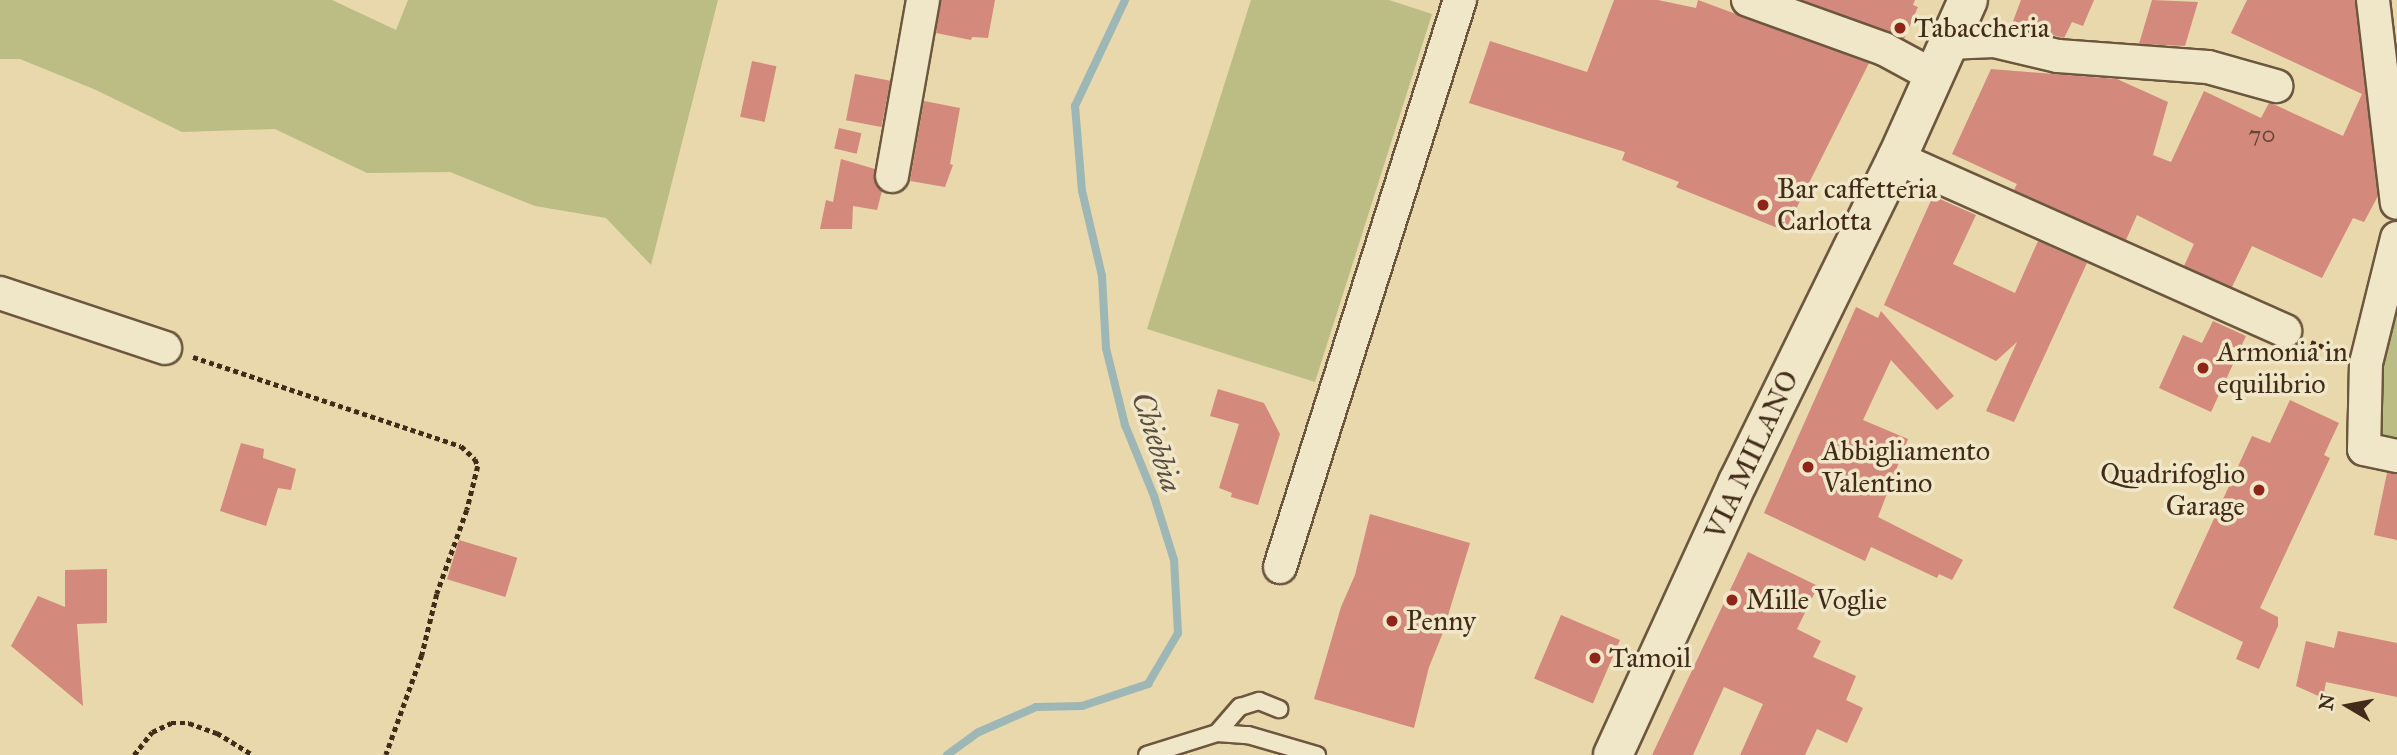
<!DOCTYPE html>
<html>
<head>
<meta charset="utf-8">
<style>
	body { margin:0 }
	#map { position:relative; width:2397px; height:755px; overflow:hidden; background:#e8d8ab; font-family:"IM FELL Great Primer",serif }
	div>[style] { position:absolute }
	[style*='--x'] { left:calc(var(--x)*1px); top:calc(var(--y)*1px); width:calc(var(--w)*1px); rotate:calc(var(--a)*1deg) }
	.green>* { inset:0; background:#bbbd85 }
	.stream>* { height:8px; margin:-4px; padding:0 4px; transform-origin:4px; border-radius:4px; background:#9db6b6 }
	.building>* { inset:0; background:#d3897c; transform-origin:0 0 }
	.path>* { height:4.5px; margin-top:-2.25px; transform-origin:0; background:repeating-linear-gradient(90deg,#422c19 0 5px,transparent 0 8.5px) }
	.roads { filter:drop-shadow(2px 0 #6c573e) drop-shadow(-2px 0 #6c573e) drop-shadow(0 2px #6c573e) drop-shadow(0 -2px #6c573e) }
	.service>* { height:16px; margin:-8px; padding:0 8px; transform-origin:8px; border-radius:8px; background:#f0e6c8 }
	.minor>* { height:32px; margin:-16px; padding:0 16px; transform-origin:16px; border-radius:16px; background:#f0e6c8 }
	.secondary>* { height:38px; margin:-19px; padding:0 19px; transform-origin:19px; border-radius:19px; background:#f0e6c8 }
	.dots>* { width:19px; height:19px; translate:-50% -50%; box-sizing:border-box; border:4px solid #f0e6c8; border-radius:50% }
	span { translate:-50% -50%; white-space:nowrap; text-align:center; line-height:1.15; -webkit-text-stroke:7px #f0e6c8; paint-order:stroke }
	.number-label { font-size:24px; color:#664332 }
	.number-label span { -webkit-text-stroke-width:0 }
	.poi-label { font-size:28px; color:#422c19 }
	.left { translate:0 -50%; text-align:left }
	.right { translate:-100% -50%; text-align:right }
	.street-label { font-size:28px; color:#422c19 }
	.water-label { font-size:30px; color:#594e40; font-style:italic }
	.north { position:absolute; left:2313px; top:671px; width:70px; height:70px; -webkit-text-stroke:5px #f0e6c8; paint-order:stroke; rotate:280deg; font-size:19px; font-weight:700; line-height:28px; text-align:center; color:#422c19 }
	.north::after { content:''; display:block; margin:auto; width:24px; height:32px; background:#422c19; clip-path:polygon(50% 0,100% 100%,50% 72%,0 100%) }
</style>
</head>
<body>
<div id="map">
	<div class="green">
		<i style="clip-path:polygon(0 0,332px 0,396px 30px,408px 0,718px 0,651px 265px,606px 218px,535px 206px,450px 172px,367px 173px,275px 129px,182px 132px,96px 90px,20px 59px,0 59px)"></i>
		<i style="clip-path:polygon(1251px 0,1389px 0,1432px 14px,1315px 382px,1147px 329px)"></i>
		<i style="clip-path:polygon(2397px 262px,2397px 444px,2373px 438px,2371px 360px)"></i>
	</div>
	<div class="stream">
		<i style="--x:947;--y:755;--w:39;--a:-36"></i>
		<i style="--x:979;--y:732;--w:62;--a:-23.7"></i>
		<i style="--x:1036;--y:707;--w:46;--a:-1.2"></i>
		<i style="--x:1082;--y:706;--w:70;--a:-18.4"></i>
		<i style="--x:1148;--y:684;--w:59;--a:-59.5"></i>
		<i style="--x:1178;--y:633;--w:73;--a:-93.1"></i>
		<i style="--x:1174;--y:560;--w:67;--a:-107.4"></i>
		<i style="--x:1154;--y:496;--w:77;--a:-112.2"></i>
		<i style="--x:1125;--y:425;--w:79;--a:-103.9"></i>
		<i style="--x:1106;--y:348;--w:72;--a:-93.2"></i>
		<i style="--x:1102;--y:276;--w:87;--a:-103.2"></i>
		<i style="--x:1082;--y:191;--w:85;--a:-94.7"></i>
		<i style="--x:1075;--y:106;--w:117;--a:-64.7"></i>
	</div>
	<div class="building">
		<i style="clip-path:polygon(941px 0,995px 0,988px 38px,972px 37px,971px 40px,936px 33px)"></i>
		<i style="clip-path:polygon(1614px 0,1658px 0,1696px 8px,1698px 0,1869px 63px,1785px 231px,1676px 187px,1679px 182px,1622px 160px,1625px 152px,1469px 103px,1490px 41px,1587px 72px)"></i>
		<i style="clip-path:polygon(1802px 0,1915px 0,1913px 5px,1918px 7px,1904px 39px)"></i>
		<i style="clip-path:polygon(2021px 0,2094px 0,2083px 26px,2072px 22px,2064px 38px,2012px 24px)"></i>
		<i style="clip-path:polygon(2152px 0,2198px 2px,2185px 46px,2139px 44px)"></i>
		<i style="clip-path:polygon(2247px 0,2355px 0,2378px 196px,2364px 222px,2353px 218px,2322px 278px,2252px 246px,2232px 287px,2184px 266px,2194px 244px,2137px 215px,2126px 240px,2014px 190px,2017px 184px,1952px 154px,1991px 69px,2117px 79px,2168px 102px,2153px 155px,2171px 162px,2204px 91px,2261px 118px,2269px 103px,2273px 104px,2343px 136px,2362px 94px,2231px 33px)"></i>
		<i style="left:752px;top:61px;width:25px;height:57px;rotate:12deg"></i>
		<i style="left:855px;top:74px;width:36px;height:47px;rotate:11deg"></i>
		<i style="clip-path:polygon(924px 101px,960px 108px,950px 164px,953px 165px,945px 187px,910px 181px)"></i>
		<i style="left:839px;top:128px;width:23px;height:21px;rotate:13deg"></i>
		<i style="clip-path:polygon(841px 159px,875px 169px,875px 182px,882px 191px,877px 210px,853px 206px,852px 229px,820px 229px,826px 200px,833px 202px)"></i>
		<i style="clip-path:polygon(1933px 196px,1976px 215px,1953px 264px,2015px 293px,2038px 241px,2087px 263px,2014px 422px,1986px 411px,2017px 342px,1996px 361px,1884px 305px)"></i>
		<i style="clip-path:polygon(1856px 307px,1878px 318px,1881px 311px,1954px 396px,1937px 410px,1891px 360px,1863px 420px,1908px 439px,1878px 517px,1963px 560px,1952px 580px,1939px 574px,1937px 578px,1871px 547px,1865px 561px,1764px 513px)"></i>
		<i style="clip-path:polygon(2213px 321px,2246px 336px,2211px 412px,2159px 388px,2183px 335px,2202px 343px)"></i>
		<i style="clip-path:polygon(1218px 389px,1264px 403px,1280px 434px,1258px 505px,1231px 497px,1232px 493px,1219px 488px,1239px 424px,1210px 416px)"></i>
		<i style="clip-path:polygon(2290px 400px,2339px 423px,2324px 455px,2330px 458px,2260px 608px,2278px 617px,2278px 626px,2259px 669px,2236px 659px,2243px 642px,2173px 608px,2252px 436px,2270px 443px)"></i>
		<i style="clip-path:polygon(241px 443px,264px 449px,263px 458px,296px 469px,291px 490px,278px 488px,266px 526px,220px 511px)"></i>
		<i style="clip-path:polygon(2387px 473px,2397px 474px,2397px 540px,2374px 535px)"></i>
		<i style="clip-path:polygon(1370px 514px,1470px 543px,1442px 635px,1429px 667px,1414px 728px,1314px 699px,1341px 607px,1355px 575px)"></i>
		<i style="left:459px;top:540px;width:61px;height:41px;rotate:17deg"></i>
		<i style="clip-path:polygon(1748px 552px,1818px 586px,1797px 629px,1821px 641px,1813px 657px,1856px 676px,1846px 700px,1863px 708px,1847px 743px,1817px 729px,1805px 755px,1740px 755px,1763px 704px,1724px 687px,1693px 755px,1652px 755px)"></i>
		<i style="clip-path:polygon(107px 569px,107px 623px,77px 624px,83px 706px,11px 646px,38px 596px,65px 607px,65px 570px)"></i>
		<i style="left:1561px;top:615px;width:64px;height:69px;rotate:23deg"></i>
		<i style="clip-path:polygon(2338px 631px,2397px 643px,2397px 697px,2326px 682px,2323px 698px,2296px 686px,2306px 641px,2334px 648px)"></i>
	</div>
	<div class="path">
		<i style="--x:2311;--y:342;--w:30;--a:21"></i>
		<i style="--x:193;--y:357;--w:282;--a:18.4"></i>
		<i style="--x:461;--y:446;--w:19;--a:43"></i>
		<i style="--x:475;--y:459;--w:8;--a:67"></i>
		<i style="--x:478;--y:466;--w:45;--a:104"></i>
		<i style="--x:467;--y:510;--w:89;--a:109.7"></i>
		<i style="--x:437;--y:594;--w:63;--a:103.8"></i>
		<i style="--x:422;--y:655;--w:106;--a:109.8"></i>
		<i style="--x:134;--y:755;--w:29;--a:-52"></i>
		<i style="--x:152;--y:732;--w:21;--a:-25"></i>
		<i style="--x:171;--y:723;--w:18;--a:0"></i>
		<i style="--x:189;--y:723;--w:30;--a:20"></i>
		<i style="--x:217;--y:733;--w:42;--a:31.4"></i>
	</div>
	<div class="roads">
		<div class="service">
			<i style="--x:1217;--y:733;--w:35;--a:-49"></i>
			<i style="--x:1240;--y:707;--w:20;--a:-18"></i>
			<i style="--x:1259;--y:701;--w:22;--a:22"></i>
			<i style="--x:1147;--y:755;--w:73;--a:-17.4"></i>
			<i style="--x:1217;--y:733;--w:31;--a:4"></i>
			<i style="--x:1248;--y:735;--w:72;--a:16.2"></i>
		</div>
		<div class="minor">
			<i style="--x:1748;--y:0;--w:145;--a:19.8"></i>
			<i style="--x:1884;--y:49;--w:55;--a:28.4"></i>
			<i style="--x:2373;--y:0;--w:204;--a:83.3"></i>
			<i style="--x:1948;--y:43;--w:46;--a:-2.5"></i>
			<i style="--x:1994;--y:41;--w:66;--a:13.2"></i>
			<i style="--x:2058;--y:56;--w:150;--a:4.2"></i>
			<i style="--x:2208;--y:67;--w:71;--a:15.6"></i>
			<i style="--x:1897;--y:158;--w:425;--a:24"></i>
			<i style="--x:892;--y:176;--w:179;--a:-80"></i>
			<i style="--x:2397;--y:238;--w:129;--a:103.9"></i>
			<i style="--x:2366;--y:363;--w:86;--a:91.3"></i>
			<i style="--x:2364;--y:449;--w:34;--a:12"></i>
			<i style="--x:0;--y:293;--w:174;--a:18.4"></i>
			<i style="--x:1280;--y:567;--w:595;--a:-72.39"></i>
		</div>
		<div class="secondary">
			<i style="--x:1613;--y:755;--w:300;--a:-65.4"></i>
			<i style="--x:1738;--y:482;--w:361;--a:-63.9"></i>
			<i style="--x:1897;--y:158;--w:173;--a:-65.8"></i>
		</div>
	</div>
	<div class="dots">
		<i style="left:1900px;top:28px;background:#8f2418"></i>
		<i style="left:1763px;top:205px;background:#8f2418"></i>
		<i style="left:2203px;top:368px;background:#8f2418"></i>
		<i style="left:1808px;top:467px;background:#8f2418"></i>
		<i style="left:2259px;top:490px;background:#8f2418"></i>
		<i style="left:1732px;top:600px;background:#8f2418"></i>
		<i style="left:1392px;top:621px;background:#8f2418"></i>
		<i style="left:1595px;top:658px;background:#8f2418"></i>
	</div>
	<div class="number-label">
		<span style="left:2262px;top:135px">70</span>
	</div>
	<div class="poi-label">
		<span class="left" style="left:1914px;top:28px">Tabaccheria</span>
		<span class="left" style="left:1777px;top:205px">Bar caffetteria<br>Carlotta</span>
		<span class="left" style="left:2217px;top:368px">Armonia in<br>equilibrio</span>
		<span class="left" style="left:1822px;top:467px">Abbigliamento<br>Valentino</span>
		<span class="right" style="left:2245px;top:490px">Quadrifoglio<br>Garage</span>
		<span class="left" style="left:1746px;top:600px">Mille Voglie</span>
		<span class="left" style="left:1406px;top:621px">Penny</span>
		<span class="left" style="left:1609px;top:658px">Tamoil</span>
	</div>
	<div class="street-label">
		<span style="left:1752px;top:455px;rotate:-65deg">VIA MILANO</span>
	</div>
	<div class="water-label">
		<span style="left:1157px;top:442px;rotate:72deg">Chiebbia</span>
	</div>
	<div class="north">N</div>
</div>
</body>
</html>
